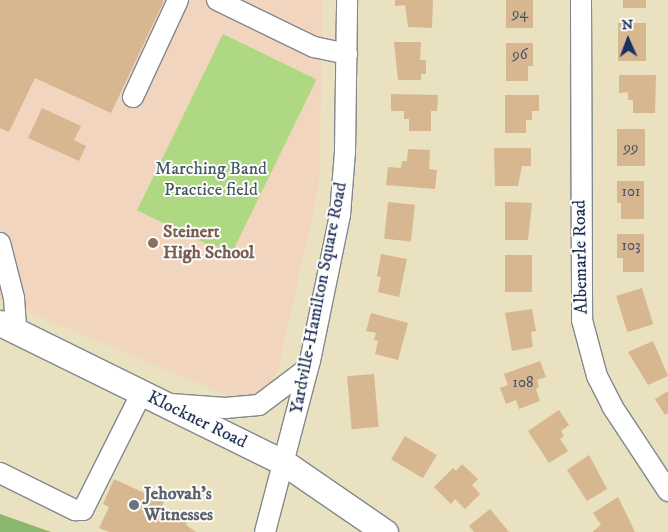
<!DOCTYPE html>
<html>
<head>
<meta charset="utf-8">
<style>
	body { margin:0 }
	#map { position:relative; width:668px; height:532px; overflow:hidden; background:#e9e1bf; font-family:"IM FELL DW Pica",serif }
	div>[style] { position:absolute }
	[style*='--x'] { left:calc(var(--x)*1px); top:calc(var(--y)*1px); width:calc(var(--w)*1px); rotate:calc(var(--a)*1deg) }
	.built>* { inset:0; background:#f2d5be }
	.green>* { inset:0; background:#afd883; transform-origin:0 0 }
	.forest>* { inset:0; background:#8bb871 }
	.building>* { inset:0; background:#d6b790; transform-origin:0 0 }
	.roads { filter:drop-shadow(1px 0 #82888e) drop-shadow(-1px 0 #82888e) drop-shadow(0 1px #82888e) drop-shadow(0 -1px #82888e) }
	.minor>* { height:20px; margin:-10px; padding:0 10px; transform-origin:10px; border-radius:10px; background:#fff }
	.major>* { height:25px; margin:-12.5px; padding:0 12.5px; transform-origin:12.5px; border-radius:12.5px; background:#fff }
	.dots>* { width:14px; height:14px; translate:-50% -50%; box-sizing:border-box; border:2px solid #fdfcf7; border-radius:50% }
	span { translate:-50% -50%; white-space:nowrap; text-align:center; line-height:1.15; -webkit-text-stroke:4px #fdfcf7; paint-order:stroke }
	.number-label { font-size:15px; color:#4a516a }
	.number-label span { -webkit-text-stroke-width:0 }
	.park-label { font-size:18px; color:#405967 }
	.education-label { font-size:18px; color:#785e54; font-weight:700 }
	.left { translate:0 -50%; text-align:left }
	.street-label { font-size:18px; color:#1b2f5e }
	.worship-label { font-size:18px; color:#5b616d; font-weight:700 }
	.north { position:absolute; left:603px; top:15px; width:50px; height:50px; -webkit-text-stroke:4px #fdfcf7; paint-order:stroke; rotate:358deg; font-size:14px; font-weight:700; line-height:20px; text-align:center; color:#1b2f5e }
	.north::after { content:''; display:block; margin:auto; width:18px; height:22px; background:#1b2f5e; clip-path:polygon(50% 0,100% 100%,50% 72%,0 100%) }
</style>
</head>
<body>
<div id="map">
	<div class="built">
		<i style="clip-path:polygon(0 0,323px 0,319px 185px,278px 370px,267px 390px,243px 399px,222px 393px,0 300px)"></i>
	</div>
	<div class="green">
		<i style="left:223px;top:34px;width:104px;height:196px;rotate:26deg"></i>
	</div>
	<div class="forest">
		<i style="clip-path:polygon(0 514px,51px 532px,0 532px)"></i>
	</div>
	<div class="building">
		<i style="clip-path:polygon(0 0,162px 0,164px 1px,111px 113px,35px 78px,9px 132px,0 128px)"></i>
		<i style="clip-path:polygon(395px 0,433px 0,432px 28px,408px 27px,405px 5px,395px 6px)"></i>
		<i style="left:506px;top:0;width:27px;height:28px"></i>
		<i style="left:623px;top:0;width:23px;height:8px"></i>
		<i style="left:618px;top:23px;width:28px;height:38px"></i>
		<i style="clip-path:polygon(394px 42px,421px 42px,420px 60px,426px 60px,426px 74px,421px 74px,421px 80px,398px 80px)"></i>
		<i style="clip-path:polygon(506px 43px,533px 43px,533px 66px,528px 66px,528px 81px,506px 81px)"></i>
		<i style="clip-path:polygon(619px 75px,656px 75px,655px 113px,633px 113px,633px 100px,628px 100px,628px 92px,619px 93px)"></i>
		<i style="clip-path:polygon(391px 94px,438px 95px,437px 111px,431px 111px,431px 131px,409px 131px,409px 119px,404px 119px,404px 111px,391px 111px)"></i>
		<i style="clip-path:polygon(505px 95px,539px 95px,539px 111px,532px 111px,532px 120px,526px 120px,526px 133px,505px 133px)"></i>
		<i style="clip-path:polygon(42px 108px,81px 126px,74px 140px,86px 146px,79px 161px,28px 138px)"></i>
		<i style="left:617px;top:129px;width:28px;height:37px"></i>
		<i style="clip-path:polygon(494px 148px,531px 148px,531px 166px,522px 166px,518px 186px,495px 186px)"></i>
		<i style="clip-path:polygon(408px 149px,430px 150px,429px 169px,437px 170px,435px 189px,386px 185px,388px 167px,401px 168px,402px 161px,407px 161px)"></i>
		<i style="clip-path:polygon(617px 181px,644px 181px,644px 219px,621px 219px,621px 203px,617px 203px)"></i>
		<i style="left:388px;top:202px;width:27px;height:37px;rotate:6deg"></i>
		<i style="clip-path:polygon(505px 202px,532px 203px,528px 240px,505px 240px)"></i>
		<i style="clip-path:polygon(617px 234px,644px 234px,644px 272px,623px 272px,623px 258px,617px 258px)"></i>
		<i style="clip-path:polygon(381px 254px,407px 259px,399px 297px,378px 292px,381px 277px,377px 276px)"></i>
		<i style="left:505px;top:255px;width:27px;height:37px"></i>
		<i style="left:642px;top:288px;width:38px;height:27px;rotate:73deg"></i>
		<i style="clip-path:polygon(532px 309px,536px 331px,531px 332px,533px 347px,512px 351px,505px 313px)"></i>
		<i style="clip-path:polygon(371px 313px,408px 323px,398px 360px,375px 354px,378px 341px,374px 340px,376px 333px,366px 331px)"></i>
		<i style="clip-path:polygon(653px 341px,668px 376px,648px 385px,628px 352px)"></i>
		<i style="clip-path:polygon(540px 361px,546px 377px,537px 380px,539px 387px,536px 389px,540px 401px,519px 409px,516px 400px,506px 404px,500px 388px,508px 385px,504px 374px)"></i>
		<i style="left:374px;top:374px;width:53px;height:27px;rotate:85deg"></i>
		<i style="clip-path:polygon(668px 391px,668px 413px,665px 415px,655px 399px)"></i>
		<i style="clip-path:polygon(559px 410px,569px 425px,561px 431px,564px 436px,560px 439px,568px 451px,549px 463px,528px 431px)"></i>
		<i style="left:405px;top:436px;width:37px;height:27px;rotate:31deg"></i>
		<i style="clip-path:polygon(589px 455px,607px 489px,587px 501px,567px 470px)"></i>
		<i style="clip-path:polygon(462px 464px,478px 479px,472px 485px,480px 494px,465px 509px,455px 499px,451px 504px,434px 487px,453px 468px,456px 471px)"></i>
		<i style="clip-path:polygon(114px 479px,164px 502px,160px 510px,187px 523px,186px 525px,196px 532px,109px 532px,99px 528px,109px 507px,103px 504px)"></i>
		<i style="clip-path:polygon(618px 497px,635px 532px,592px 532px,601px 525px,593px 513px)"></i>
		<i style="clip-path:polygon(490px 509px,509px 532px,474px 532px,469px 526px)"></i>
	</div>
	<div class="roads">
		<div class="minor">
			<i style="--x:217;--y:0;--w:108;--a:25.9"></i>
			<i style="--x:314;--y:47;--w:34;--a:12"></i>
			<i style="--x:581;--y:0;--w:320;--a:89.8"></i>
			<i style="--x:582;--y:320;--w:58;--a:75"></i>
			<i style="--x:597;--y:376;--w:34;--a:63"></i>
			<i style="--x:612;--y:406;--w:102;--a:56.6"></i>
			<i style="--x:133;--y:97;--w:107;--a:-65.1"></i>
			<i style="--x:0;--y:243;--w:57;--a:75.7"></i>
			<i style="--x:14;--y:298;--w:32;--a:86"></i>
			<i style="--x:171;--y:404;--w:54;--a:4.2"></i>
			<i style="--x:225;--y:408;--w:34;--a:-5"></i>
			<i style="--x:259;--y:405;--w:61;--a:-37.1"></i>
			<i style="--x:0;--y:473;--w:84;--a:26.3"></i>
			<i style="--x:75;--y:510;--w:8;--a:0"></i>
			<i style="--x:83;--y:510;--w:132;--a:-63.4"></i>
			<i style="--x:265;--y:532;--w:177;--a:-75.3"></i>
			<i style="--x:310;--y:361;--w:149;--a:-78.4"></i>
			<i style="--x:340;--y:215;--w:64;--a:-85.5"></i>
			<i style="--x:345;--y:151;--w:151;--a:-89.2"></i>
		</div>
		<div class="major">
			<i style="--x:0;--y:323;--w:315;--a:26.2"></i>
			<i style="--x:283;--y:462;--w:124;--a:34.5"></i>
		</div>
	</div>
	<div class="dots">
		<i style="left:153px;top:243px;background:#8d6e63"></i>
		<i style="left:134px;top:505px;background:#6b7280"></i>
	</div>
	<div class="number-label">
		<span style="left:520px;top:14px">94</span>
		<span style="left:520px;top:55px">96</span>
		<span style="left:631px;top:148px">99</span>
		<span style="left:631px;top:192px">101</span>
		<span style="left:631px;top:246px">103</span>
		<span style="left:523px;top:383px">108</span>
	</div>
	<div class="park-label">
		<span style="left:211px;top:180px">Marching Band<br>Practice field</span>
	</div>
	<div class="education-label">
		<span class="left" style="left:163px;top:243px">Steinert<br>High School</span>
	</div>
	<div class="street-label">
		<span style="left:581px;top:257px;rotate:-91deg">Albemarle Road</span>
		<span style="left:319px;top:298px;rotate:-79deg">Yardville-Hamilton Square Road</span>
		<span style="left:197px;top:420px;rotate:26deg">Klockner Road</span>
	</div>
	<div class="worship-label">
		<span class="left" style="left:144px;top:505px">Jehovah's<br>Witnesses</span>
	</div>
	<div class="north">N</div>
</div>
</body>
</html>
